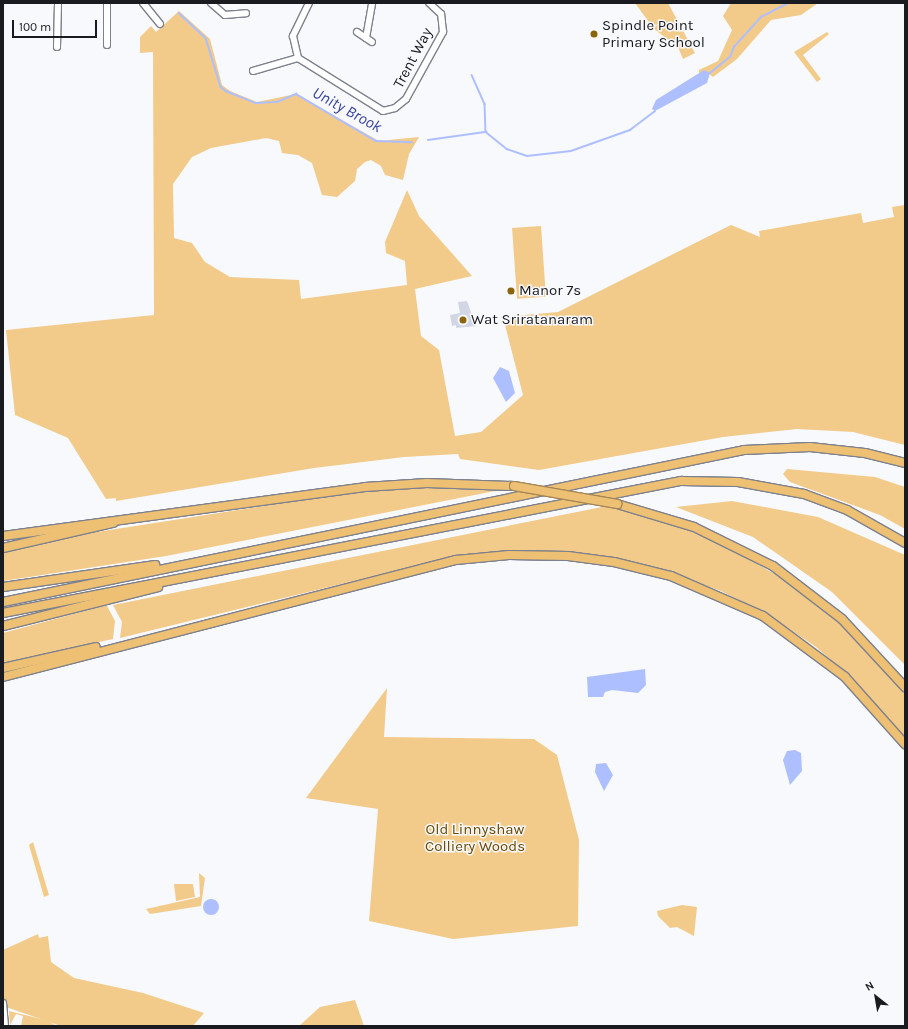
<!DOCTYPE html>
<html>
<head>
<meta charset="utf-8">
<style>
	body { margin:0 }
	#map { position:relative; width:908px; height:1029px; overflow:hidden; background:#f8f9fc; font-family:Karla,sans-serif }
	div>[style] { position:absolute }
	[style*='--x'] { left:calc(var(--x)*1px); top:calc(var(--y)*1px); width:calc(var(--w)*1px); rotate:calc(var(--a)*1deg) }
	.green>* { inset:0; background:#f2ca8a; transform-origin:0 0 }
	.water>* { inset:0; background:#aebfff }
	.round { border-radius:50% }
	.stream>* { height:1.5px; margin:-0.75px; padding:0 0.75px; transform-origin:0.75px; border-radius:0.75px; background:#aebfff }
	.building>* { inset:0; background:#d2d6e5 }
	.roads { filter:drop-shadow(1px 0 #7d808d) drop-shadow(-1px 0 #7d808d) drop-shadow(0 1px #7d808d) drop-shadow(0 -1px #7d808d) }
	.minor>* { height:6px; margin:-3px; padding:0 3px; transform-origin:3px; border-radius:3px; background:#fff }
	.highway>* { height:8px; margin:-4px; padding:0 4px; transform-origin:4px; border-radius:4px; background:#eec074 }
	.bridges { filter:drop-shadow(1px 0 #a38657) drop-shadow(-1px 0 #a38657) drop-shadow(0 1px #a38657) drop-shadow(0 -1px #a38657) }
	.highway-bridge>* { height:8px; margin:-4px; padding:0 4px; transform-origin:4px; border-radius:4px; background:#eec074 }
	.dots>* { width:11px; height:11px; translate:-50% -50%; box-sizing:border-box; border:2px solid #f8f9fc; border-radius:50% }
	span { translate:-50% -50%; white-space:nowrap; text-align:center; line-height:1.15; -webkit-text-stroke:3px #f8f9fc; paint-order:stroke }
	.poi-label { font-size:15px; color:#191b20 }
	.left { translate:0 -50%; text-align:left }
	.street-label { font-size:15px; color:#191b20 }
	.park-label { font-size:15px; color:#694904 }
	.water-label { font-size:16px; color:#36419b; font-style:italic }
	.frame { position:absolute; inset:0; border:4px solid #191b20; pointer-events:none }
	.north { position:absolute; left:856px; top:977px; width:40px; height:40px; -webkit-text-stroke:3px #f8f9fc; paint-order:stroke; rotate:329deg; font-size:11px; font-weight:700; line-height:16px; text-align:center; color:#191b20 }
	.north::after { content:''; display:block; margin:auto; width:14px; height:18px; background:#191b20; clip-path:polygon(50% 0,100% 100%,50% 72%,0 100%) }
	.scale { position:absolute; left:12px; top:20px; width:85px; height:18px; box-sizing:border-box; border:2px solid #191b20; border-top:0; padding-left:5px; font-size:12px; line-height:14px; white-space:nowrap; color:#191b20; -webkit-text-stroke:3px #f8f9fc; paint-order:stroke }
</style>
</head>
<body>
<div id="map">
	<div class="green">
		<i style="clip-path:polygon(635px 3px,668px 3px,695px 53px,683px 59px,678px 47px,654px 29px)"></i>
		<i style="clip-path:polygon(731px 3px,818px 3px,801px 15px,771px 20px,737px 59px,713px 77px,704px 70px,699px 74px,699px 70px,718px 61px,732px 30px,723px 16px)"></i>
		<i style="clip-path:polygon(179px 11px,210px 39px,222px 85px,230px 91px,257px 102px,296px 94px,379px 141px,419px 137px,409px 154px,403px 180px,385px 175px,381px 166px,371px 160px,365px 162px,357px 169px,355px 181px,337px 197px,322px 195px,312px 163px,298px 155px,282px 153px,279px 141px,266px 138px,211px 148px,192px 157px,173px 184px,174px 238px,192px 243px,205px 262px,230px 277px,299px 280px,301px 299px,407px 285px,405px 261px,386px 253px,385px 242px,407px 190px,419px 216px,472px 276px,415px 289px,421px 336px,439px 350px,455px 436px,481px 432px,523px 395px,503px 317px,558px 312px,731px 225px,760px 237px,759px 231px,861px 213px,863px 223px,894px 217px,892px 207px,905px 205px,905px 445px,853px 432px,797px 429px,723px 437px,539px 470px,460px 459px,458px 454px,404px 457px,314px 468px,116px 501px,116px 498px,106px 499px,68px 438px,15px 415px,6px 330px,154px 315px,153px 52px,140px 53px,140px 37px,151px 26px,156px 32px)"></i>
		<i style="clip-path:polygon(827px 32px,829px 34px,803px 55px,821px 79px,817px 82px,794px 52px)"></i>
		<i style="left:541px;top:226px;width:71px;height:29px;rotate:86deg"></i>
		<i style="clip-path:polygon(787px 469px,875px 477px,905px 487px,905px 529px,880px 515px,790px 482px,783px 474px)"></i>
		<i style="clip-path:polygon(464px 486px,500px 490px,166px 556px,3px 581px,3px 552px,71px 536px,315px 498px,375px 490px)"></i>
		<i style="clip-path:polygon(732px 501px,818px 517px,905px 555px,905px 665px,832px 592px,753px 537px,676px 507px)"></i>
		<i style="clip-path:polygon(607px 506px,666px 519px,707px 535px,797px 587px,840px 623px,905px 694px,905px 739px,853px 680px,816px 647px,773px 618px,721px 591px,657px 568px,600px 555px,486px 553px,444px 559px,120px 638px,122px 622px,113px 605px)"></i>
		<i style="clip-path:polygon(103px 606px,107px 606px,115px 621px,113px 639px,3px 663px,3px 633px)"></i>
		<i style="clip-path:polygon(387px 688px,384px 737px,534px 739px,557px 755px,579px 840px,578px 926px,453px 939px,369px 921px,378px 809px,306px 798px)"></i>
		<i style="clip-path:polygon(33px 842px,49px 895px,44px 897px,29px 845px)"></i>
		<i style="clip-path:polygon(199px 873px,205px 878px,201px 906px,150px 914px,146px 909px,200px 897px)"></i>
		<i style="clip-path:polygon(174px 884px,193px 884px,195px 897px,176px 901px)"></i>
		<i style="clip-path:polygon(682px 905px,697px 907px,694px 936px,677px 927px,670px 928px,658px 916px,657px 911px)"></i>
		<i style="clip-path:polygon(38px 934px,39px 938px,48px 936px,51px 962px,74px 978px,143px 993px,204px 1013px,193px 1026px,61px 1026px,3px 1006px,3px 950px)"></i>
		<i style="clip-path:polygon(355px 1000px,364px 1026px,299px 1026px,320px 1007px)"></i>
		<i style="clip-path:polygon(9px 1011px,49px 1021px,56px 1026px,21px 1026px,23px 1016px,16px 1014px,10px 1025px)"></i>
	</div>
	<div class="water">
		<i style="clip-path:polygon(704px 70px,710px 73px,707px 83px,655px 111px,652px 109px,656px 100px)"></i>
		<i style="clip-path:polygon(500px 367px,509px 371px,515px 393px,506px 402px,493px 378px)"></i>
		<i style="clip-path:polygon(645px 669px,646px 685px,638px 693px,612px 690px,605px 692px,603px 697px,588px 697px,587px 677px)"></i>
		<i style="clip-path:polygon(795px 750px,801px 753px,802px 771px,790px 785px,783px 760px,787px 751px)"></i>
		<i style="clip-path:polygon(606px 763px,613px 775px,604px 791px,595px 772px,596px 764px)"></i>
		<i class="round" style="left:203px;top:899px;width:16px;height:16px"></i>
	</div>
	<div class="stream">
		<i style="--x:179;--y:13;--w:37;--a:43"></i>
		<i style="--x:206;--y:38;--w:51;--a:73"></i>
		<i style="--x:221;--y:87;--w:6;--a:39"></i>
		<i style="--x:226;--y:91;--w:32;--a:22"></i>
		<i style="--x:256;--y:103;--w:21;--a:-3"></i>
		<i style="--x:277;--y:102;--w:21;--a:-23"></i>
		<i style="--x:296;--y:94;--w:93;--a:30.4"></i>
		<i style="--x:376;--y:141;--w:36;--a:2"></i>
		<i style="--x:710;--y:73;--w:26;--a:-39"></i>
		<i style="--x:730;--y:57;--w:11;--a:-68"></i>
		<i style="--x:734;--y:47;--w:40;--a:-48"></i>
		<i style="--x:761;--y:17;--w:30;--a:-27"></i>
		<i style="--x:472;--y:75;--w:32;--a:66"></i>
		<i style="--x:485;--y:104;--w:28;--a:88"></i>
		<i style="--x:428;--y:140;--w:59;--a:-7.9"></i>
		<i style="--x:486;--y:132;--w:27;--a:39"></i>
		<i style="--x:507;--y:149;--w:21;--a:19"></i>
		<i style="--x:527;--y:156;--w:44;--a:-6.5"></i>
		<i style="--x:571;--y:151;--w:63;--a:-19.6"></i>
		<i style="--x:630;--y:130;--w:31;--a:-37"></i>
	</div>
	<div class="building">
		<i style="clip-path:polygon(467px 301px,476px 326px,456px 328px,456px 325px,452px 326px,450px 315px,460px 313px,458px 302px)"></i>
	</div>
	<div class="roads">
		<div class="minor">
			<i style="--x:143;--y:3;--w:27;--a:51"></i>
			<i style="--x:211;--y:3;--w:18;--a:41"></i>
			<i style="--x:225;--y:15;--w:21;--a:-5"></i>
			<i style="--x:309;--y:3;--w:37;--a:116"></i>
			<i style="--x:293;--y:36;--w:23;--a:77"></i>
			<i style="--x:298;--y:58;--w:100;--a:31.9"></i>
			<i style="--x:383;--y:111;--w:12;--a:-14"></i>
			<i style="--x:395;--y:108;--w:14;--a:-39"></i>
			<i style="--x:406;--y:99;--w:77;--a:-61.1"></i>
			<i style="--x:443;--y:32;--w:18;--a:-96"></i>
			<i style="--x:441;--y:14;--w:16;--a:-137"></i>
			<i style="--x:357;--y:32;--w:18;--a:34"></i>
			<i style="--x:366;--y:38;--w:36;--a:-80"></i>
			<i style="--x:107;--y:45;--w:42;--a:-90"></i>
			<i style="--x:57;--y:47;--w:44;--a:-88.7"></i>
			<i style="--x:253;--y:71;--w:47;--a:-16.1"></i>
			<i style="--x:3;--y:1003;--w:23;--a:85"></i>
		</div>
		<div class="highway">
			<i style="--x:617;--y:504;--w:80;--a:16.6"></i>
			<i style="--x:694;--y:527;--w:88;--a:26.3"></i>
			<i style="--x:773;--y:566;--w:87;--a:37.5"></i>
			<i style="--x:842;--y:619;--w:93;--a:47.2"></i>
			<i style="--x:3;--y:536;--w:365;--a:-7.7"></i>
			<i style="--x:365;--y:487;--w:62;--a:-3.7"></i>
			<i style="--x:427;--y:483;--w:87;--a:2"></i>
			<i style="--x:3;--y:548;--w:113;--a:-12.8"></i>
			<i style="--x:3;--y:587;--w:154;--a:-8.2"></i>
			<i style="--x:3;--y:602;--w:756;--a:-11.59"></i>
			<i style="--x:744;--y:450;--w:66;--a:-2.6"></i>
			<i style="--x:810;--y:447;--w:55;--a:6.2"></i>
			<i style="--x:865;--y:453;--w:41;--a:14"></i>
			<i style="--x:3;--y:613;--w:691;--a:-11.02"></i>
			<i style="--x:681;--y:481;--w:57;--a:1"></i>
			<i style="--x:738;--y:482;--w:67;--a:10.3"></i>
			<i style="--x:804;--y:494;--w:46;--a:20.4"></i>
			<i style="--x:847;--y:510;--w:67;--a:29.6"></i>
			<i style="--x:3;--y:626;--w:160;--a:-14.1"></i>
			<i style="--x:3;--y:668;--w:95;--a:-12.7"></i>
			<i style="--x:3;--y:677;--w:468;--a:-14.5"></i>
			<i style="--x:456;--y:560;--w:53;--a:-5.4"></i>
			<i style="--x:509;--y:555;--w:59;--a:1"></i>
			<i style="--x:568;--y:556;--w:46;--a:7.4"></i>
			<i style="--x:614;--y:562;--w:59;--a:13.8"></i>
			<i style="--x:671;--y:576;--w:100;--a:23.5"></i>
			<i style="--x:763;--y:616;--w:102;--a:36.6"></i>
			<i style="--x:845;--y:677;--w:90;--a:48.2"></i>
		</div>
	</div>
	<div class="bridges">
		<div class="highway-bridge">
			<i style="--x:514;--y:486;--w:105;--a:9.9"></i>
		</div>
	</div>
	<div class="dots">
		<i style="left:594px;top:34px;background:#8d6308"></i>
		<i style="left:511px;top:291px;background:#8d6308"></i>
		<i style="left:463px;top:320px;background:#8d6308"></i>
	</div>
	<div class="poi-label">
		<span class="left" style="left:602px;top:34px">Spindle Point<br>Primary School</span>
		<span class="left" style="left:519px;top:291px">Manor 7s</span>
		<span class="left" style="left:471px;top:320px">Wat Sriratanaram</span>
	</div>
	<div class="street-label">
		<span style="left:413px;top:58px;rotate:-62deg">Trent Way</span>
	</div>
	<div class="park-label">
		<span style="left:475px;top:838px">Old Linnyshaw<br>Colliery Woods</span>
	</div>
	<div class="water-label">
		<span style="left:347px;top:110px;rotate:29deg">Unity Brook</span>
	</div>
	<div class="frame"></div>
	<div class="north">N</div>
	<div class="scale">100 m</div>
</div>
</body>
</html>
